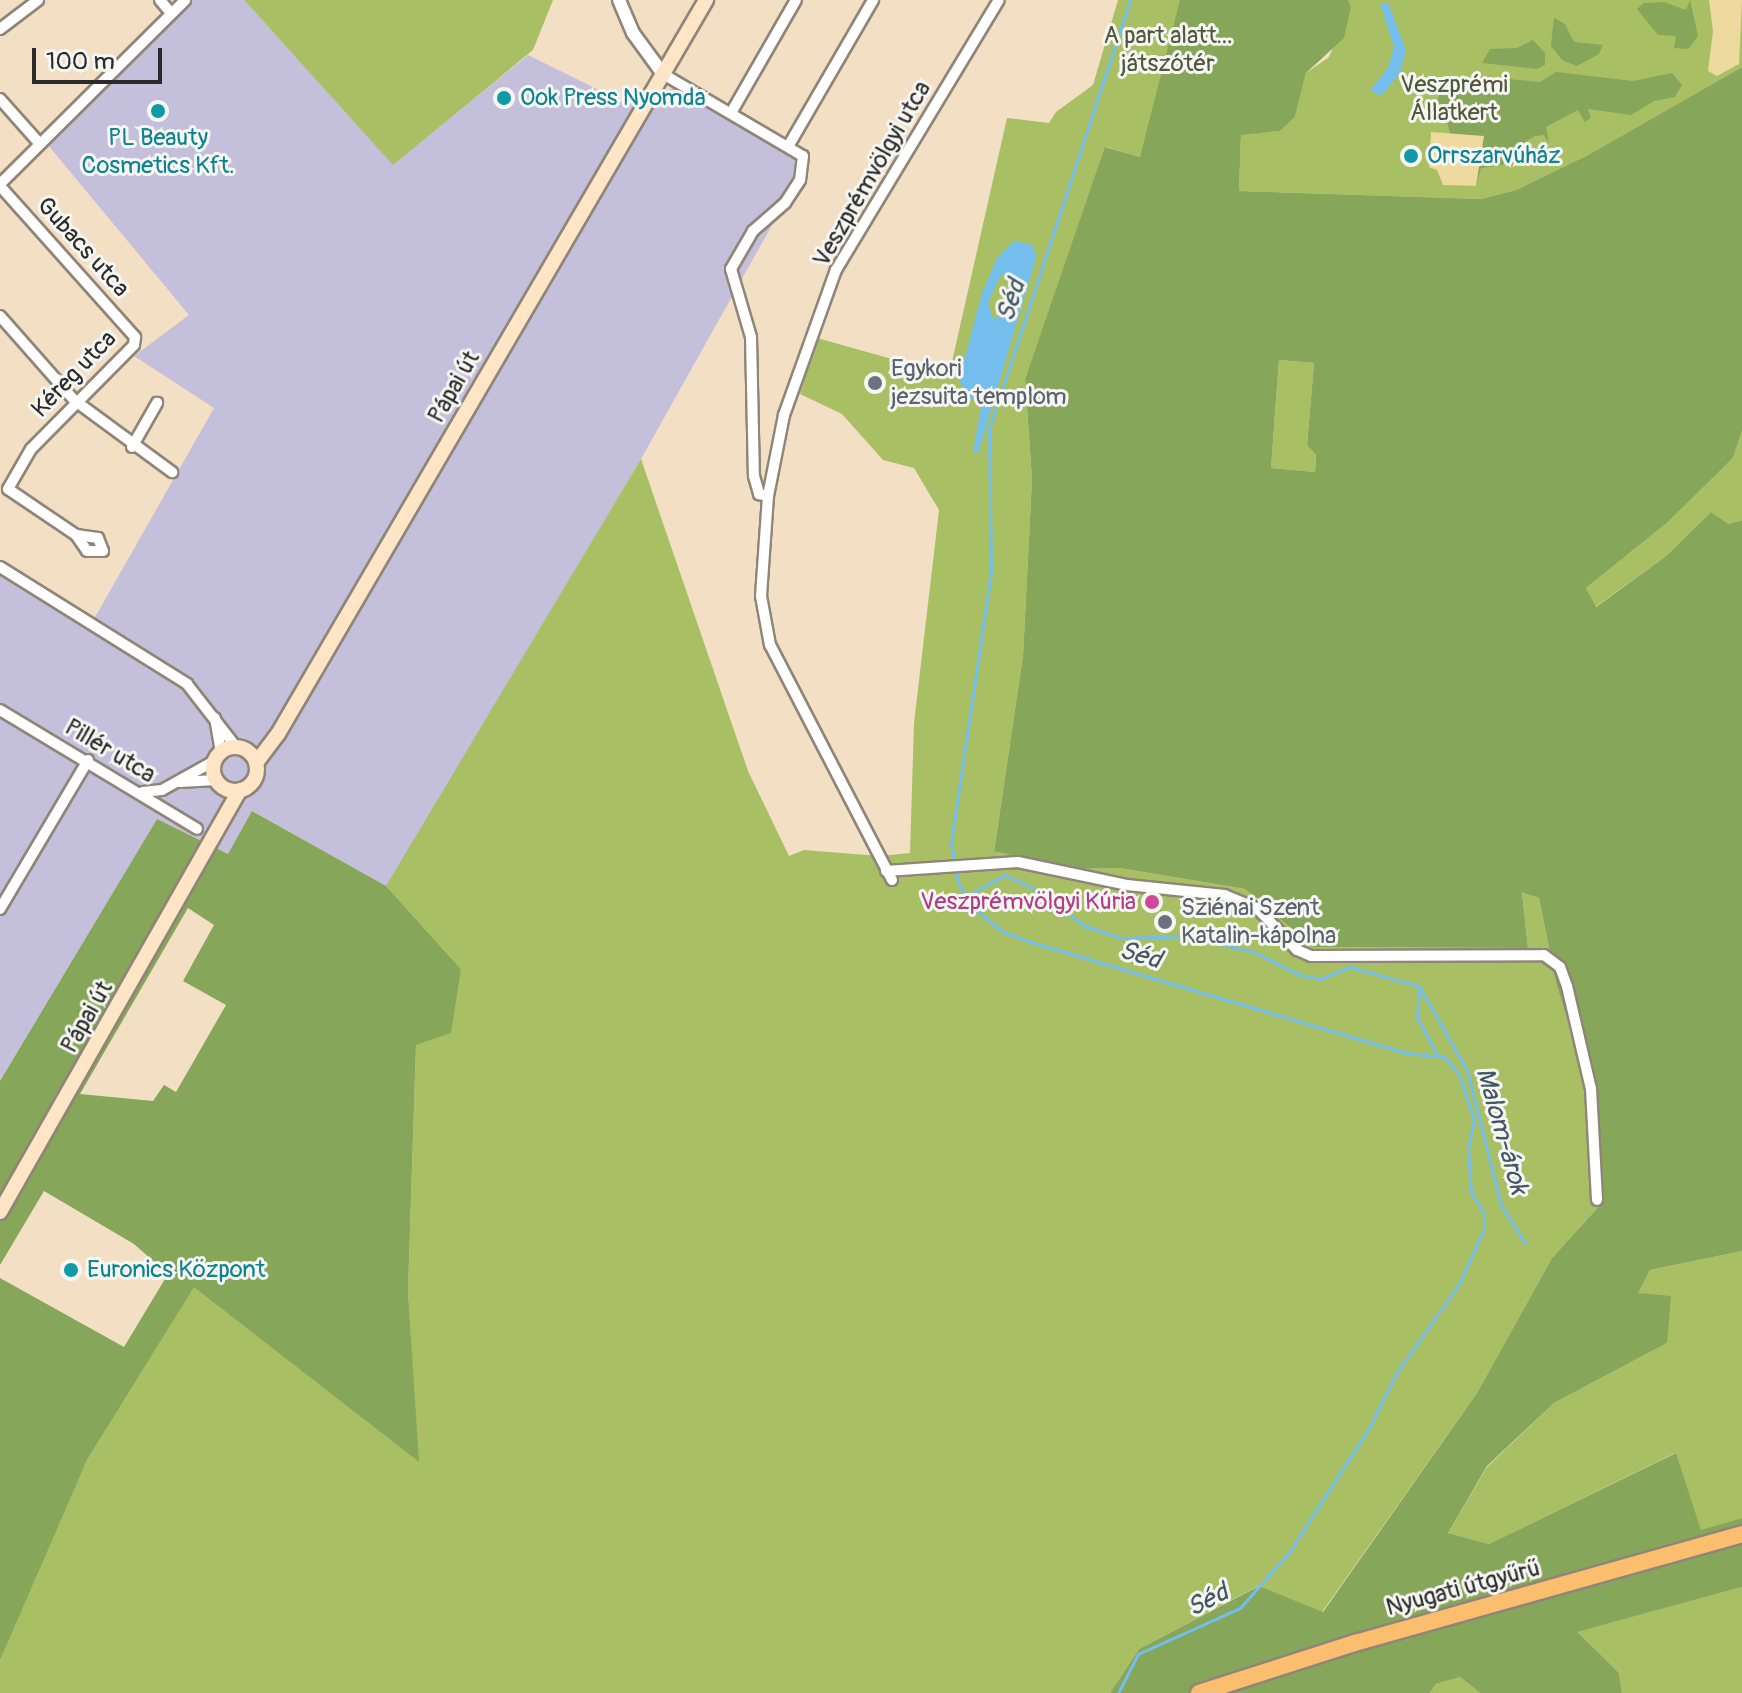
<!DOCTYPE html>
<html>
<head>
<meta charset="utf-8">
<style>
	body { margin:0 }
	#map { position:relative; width:1742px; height:1693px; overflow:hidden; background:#f3dfc4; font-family:Pangolin,sans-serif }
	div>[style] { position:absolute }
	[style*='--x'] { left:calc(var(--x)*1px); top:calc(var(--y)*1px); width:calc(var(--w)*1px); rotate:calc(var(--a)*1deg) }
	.industrial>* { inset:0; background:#c4c0db }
	.green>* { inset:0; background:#a9bf64 }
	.forest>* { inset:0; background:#86a65a }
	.sand>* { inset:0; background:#eeda9e }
	.water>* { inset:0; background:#74beed }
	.stream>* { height:3px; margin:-1.5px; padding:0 1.5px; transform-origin:1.5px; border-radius:1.5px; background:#74beed }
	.roads { filter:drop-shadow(2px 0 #8f8578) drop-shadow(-2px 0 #8f8578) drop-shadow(0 2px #8f8578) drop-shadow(0 -2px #8f8578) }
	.minor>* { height:10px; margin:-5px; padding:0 5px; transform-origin:5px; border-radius:5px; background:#fff }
	.tertiary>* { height:12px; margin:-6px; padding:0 6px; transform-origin:6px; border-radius:6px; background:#fff }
	.secondary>* { height:14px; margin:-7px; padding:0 7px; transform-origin:7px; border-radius:7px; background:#fde5c5 }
	.secondary>.ring { margin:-7px; padding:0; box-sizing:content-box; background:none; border:14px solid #fde5c5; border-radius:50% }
	.primary>* { height:16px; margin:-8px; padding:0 8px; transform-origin:8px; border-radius:8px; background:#fbbe6e }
	.dots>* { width:22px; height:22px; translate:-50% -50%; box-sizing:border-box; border:4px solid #f6f6f2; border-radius:50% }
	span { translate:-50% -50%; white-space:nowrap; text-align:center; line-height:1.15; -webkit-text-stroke:6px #f6f6f2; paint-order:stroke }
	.park-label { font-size:24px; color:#51573c }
	.culture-label { font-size:24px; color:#0d838f }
	.left { translate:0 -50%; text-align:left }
	.street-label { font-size:24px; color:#2b2b2b }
	.worship-label { font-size:24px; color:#5b616d }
	.hotel-label { font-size:24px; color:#b23c85 }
	.right { translate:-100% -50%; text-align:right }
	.water-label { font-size:26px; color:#415765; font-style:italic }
	.scale { position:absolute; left:32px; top:48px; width:130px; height:36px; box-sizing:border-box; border:4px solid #2b2b2b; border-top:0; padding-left:10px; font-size:24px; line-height:28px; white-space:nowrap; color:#2b2b2b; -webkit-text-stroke:6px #f6f6f2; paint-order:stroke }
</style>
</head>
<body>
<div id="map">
	<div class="industrial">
		<i style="clip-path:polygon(193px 0,244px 0,393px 164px,528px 55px,625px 103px,674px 88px,809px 159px,641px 459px,387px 887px,253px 811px,228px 854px,157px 819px,0 1081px,0 568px,90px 626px,214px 408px,134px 356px,189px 315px,48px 145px)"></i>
	</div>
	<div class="green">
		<i style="clip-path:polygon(244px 0,553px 0,533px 50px,393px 165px)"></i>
		<i style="clip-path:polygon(1118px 0,1192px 0,1140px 157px,1106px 147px,1025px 379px,1032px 479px,1023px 656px,994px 850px,1078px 869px,1119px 868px,1245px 889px,1313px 947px,1528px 948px,1522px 891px,1539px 898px,1556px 983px,1588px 1089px,1601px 1204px,1552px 1258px,1477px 1393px,1322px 1612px,1258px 1586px,1139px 1649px,1110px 1693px,0 1693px,0 1660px,8px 1637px,87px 1460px,194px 1286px,418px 1461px,408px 1291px,416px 1045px,461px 969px,386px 886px,641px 459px,748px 771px,789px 856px,804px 850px,880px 856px,910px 853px,914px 723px,939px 510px,914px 468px,883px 460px,842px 414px,800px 394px,817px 338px,949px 375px,1007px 118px,1049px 123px,1056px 112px,1093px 85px)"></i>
		<i style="clip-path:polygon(1348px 0,1742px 0,1742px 67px,1588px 155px,1516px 190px,1481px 199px,1239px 191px,1241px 134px,1280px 131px,1295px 117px,1306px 73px,1329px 57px,1351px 6px)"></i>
		<i style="clip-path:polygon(1279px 360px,1314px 363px,1307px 445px,1316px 455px,1315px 472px,1271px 468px)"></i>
		<i style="clip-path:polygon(1742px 431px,1742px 520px,1729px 524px,1711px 512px,1666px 556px,1595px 607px,1586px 588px,1668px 522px,1733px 458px)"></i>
		<i style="clip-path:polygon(1742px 1251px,1742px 1518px,1701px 1531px,1675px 1453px,1489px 1544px,1448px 1533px,1487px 1467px,1554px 1403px,1667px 1343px,1638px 1293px,1650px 1270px)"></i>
		<i style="clip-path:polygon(1742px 1587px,1742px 1693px,1622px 1693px,1619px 1673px,1576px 1632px)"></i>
		<i style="clip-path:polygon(1460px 1677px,1480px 1693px,1430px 1693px,1436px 1684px)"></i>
	</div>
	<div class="forest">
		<i style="clip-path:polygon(evenodd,1180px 0,1348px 0,1351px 6px,1344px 38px,1306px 73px,1295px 117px,1280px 131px,1241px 135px,1239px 191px,1481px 199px,1516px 190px,1588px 155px,1742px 67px,1742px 431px,1733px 458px,1668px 522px,1586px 588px,1596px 607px,1666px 556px,1711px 512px,1729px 524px,1742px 520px,1742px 1251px,1650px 1270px,1638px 1293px,1671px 1296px,1667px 1343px,1554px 1403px,1487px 1466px,1448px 1533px,1489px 1544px,1676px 1453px,1701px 1530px,1742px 1518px,1742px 1587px,1577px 1632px,1619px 1673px,1622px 1693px,1480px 1693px,1460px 1677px,1436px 1684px,1430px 1693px,1110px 1693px,1139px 1649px,1259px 1586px,1323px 1612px,1477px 1393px,1552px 1258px,1601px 1204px,1588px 1089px,1556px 983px,1539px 898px,1522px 892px,1528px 948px,1313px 947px,1245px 889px,1119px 868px,1078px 869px,994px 851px,1023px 656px,1032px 479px,1025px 379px,1105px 147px,1140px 157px,1180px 0,1279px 360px,1314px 363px,1307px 445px,1316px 455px,1315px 472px,1271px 468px,1279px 360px)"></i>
		<i style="clip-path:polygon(1690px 0,1698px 36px,1688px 49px,1674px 48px,1676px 36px,1658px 35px,1637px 9px,1644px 3px,1664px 2px,1686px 10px)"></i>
		<i style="clip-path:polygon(1554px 18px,1565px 24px,1574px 42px,1603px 45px,1599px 54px,1577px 66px,1562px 60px,1551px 46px)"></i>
		<i style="clip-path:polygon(1533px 40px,1545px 53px,1545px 65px,1537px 69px,1482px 63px,1490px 49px,1517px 48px)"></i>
		<i style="clip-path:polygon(1556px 72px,1633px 81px,1672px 73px,1682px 85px,1675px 97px,1654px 101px,1631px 115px,1588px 109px,1591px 118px,1585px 122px,1578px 110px,1546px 127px,1549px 143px,1544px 135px,1535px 136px,1523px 143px,1520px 162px,1481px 168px,1476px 186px,1464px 186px,1447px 122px,1435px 112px,1439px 95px,1478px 76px,1540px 82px)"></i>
		<i style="clip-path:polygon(evenodd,252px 811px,386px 886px,461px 969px,451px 1033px,416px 1045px,408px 1291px,419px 1462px,194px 1287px,87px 1460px,0 1660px,0 1278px,124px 1347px,168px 1274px,134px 1244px,44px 1191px,0 1265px,0 1081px,157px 819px,228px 854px,252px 811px,188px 908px,214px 925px,183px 981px,226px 1005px,176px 1092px,164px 1085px,153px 1101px,80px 1094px,188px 908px)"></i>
	</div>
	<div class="sand">
		<i style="clip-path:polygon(1709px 0,1742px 0,1739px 64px,1717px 76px,1708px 71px,1713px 31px)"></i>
		<i style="clip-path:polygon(1431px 132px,1484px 136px,1476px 186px,1443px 185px,1437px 170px,1429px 167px)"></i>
	</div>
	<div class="water">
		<i style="clip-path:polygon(1380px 3px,1388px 3px,1406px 50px,1400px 73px,1381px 96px,1370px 90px,1388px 68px,1394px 47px)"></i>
		<i style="clip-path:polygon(evenodd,1014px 241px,1033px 245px,1036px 258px,978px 453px,973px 452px,982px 403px,969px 398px,959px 380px,982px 293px,997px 258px,1014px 241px,1001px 274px,1015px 282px,1014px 295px,1008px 313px,993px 319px,988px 303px,1001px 274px)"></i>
	</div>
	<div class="stream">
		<i style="--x:966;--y:896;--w:44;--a:-28.3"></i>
		<i style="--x:1005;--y:875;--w:26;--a:25"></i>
		<i style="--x:1029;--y:886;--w:69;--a:35.5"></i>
		<i style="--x:1085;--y:926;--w:40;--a:18"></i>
		<i style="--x:1123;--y:938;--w:67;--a:-1.7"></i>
		<i style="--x:1190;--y:936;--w:68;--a:14.4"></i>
		<i style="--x:1256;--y:953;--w:49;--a:26.6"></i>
		<i style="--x:1300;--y:975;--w:20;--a:11"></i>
		<i style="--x:1320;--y:979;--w:31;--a:-22"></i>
		<i style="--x:1349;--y:967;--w:73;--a:15.2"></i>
		<i style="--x:1419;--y:986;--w:97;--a:60.3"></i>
		<i style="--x:1467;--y:1070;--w:139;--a:75.9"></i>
		<i style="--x:1501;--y:1205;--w:45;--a:57.7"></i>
		<i style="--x:1419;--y:990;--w:27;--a:94"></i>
		<i style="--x:1417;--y:1017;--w:44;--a:61.7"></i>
		<i style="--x:1118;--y:1693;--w:44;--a:-62.9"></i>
		<i style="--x:1138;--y:1654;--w:112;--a:-24.3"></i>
		<i style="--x:1240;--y:1608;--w:76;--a:-48.7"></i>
		<i style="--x:1290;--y:1551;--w:146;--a:-57.3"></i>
		<i style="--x:1369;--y:1428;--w:63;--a:-63.4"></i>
		<i style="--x:1397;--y:1372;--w:108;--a:-54.8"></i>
		<i style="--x:1459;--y:1284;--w:60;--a:-65.6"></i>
		<i style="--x:1484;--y:1229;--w:16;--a:-90"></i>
		<i style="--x:1484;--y:1213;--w:25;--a:-122"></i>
		<i style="--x:1471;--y:1192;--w:44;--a:-93.9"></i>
		<i style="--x:1468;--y:1148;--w:29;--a:-78"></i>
		<i style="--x:1474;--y:1120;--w:48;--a:-108.1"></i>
		<i style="--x:1459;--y:1074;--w:23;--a:-131"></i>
		<i style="--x:1444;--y:1057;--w:38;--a:-174"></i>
		<i style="--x:1406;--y:1053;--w:391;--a:-163.5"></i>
		<i style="--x:1031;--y:942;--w:30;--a:-160"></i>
		<i style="--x:1003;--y:932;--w:43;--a:-140.7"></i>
		<i style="--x:970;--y:905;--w:26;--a:-118"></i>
		<i style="--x:958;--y:882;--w:40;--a:-100"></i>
		<i style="--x:951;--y:843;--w:273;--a:-81.6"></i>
		<i style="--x:991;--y:573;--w:144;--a:-90.8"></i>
		<i style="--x:989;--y:429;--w:452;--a:-71.8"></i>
	</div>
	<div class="roads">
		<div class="minor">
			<i style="--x:160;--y:0;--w:17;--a:50"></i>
			<i style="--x:0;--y:29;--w:48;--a:-37.3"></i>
			<i style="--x:663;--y:74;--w:162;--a:30.4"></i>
			<i style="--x:803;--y:156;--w:24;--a:97"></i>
			<i style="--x:800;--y:180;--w:27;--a:123"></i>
			<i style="--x:785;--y:203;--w:43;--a:138.8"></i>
			<i style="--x:753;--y:231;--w:44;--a:120.1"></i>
			<i style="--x:731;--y:269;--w:71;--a:73.6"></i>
			<i style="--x:751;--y:337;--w:139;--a:88.8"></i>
			<i style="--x:754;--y:476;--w:19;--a:74"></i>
			<i style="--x:759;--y:494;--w:9;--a:13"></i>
			<i style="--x:0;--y:99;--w:60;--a:48.4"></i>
			<i style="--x:731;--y:113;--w:130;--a:-60.1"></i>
			<i style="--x:789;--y:145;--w:168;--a:-59.9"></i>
			<i style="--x:0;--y:184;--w:261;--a:-44.8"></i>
			<i style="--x:0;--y:186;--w:203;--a:48.2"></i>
			<i style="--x:135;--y:337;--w:8;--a:97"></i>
			<i style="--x:134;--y:345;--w:146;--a:134.7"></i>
			<i style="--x:31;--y:449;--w:46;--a:119.9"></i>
			<i style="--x:8;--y:489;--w:82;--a:34.1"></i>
			<i style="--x:76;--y:535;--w:19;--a:55"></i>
			<i style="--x:87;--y:551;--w:16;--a:0"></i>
			<i style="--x:103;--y:551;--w:14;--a:-111"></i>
			<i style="--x:98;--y:538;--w:22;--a:-172"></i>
			<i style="--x:0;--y:316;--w:112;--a:48.6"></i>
			<i style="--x:74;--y:400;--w:122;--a:36.3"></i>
			<i style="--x:132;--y:447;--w:51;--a:-60.4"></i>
			<i style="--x:0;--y:567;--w:221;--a:32"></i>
			<i style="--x:187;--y:684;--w:80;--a:52.1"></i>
			<i style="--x:0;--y:710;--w:230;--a:31.1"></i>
			<i style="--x:215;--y:718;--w:35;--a:80"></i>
			<i style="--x:180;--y:782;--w:36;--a:-3"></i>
			<i style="--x:143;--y:792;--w:19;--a:-6"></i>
			<i style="--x:162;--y:790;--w:60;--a:-29.1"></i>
			<i style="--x:886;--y:871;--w:132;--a:-3.9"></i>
			<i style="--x:1018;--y:862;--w:111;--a:11.9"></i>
			<i style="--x:1127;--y:885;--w:98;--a:5.9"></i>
			<i style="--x:1224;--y:895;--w:35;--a:22"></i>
			<i style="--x:1257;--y:908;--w:58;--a:46.4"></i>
			<i style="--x:1297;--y:950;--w:15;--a:23"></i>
			<i style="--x:1311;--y:956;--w:233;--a:-0.2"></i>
			<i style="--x:1544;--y:955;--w:20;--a:37"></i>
			<i style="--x:1560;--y:967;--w:20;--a:70"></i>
			<i style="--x:1567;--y:986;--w:106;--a:76.9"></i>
			<i style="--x:1591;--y:1089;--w:111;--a:86.9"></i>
			<i style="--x:892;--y:880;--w:265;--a:-117.4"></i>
			<i style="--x:770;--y:645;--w:50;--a:-100.4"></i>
			<i style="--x:761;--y:596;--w:100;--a:-86"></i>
			<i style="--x:768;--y:496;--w:83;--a:-78.8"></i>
			<i style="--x:784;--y:415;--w:154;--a:-70.3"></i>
			<i style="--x:836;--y:270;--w:315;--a:-58.9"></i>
			<i style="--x:0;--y:909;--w:173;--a:-59.4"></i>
		</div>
		<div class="tertiary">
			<i style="--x:619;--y:0;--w:36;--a:67"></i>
			<i style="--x:633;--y:33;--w:51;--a:53.8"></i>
		</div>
		<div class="secondary">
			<i class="ring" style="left:213px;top:747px;width:30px;height:30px"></i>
			<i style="--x:256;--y:763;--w:36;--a:-53"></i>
			<i style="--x:278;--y:734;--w:850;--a:-59.75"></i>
			<i style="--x:0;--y:1212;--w:485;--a:-60.4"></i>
		</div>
		<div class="primary">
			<i style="--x:1199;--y:1693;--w:164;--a:-17.8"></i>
			<i style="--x:1355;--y:1643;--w:402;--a:-15.7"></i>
		</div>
	</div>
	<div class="dots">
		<i style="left:504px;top:98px;background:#0f9aa8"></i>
		<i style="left:158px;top:111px;background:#0f9aa8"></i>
		<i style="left:1411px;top:156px;background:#0f9aa8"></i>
		<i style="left:875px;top:383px;background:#6b7280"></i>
		<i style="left:1152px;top:902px;background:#d1479c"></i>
		<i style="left:1165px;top:922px;background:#6b7280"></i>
		<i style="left:71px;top:1270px;background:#0f9aa8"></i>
	</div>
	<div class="park-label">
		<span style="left:1168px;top:50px">A part alatt...<br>játszótér</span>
		<span style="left:1454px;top:99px">Veszprémi<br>Állatkert</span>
	</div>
	<div class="culture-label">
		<span class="left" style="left:520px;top:98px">Ook Press Nyomda</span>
		<span style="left:158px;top:152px">PL Beauty<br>Cosmetics Kft.</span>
		<span class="left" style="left:1427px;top:156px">Orrszarvúház</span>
		<span class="left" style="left:87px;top:1270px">Euronics Központ</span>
	</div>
	<div class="street-label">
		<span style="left:872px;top:174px;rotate:-60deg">Veszprémvölgyi utca</span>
		<span style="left:83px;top:247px;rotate:48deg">Gubacs utca</span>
		<span style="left:74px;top:374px;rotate:-46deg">Kéreg utca</span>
		<span style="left:454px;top:387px;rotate:-60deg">Pápai út</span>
		<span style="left:110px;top:751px;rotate:31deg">Pillér utca</span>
		<span style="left:87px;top:1017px;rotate:-60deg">Pápai út</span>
		<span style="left:1463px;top:1588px;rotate:-15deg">Nyugati útgyűrű</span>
	</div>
	<div class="worship-label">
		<span class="left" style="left:891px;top:383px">Egykori<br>jezsuita templom</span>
		<span class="left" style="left:1181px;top:922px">Sziénai Szent<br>Katalin-kápolna</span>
	</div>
	<div class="hotel-label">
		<span class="right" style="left:1136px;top:902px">Veszprémvölgyi Kúria</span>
	</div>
	<div class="water-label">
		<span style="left:1012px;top:301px;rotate:-72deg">Séd</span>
		<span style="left:1140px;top:956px;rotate:16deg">Séd</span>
		<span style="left:1501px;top:1131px;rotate:74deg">Malom-árok</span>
		<span style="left:1208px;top:1601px;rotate:-27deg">Séd</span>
	</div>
	<div class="scale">100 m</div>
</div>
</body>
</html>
